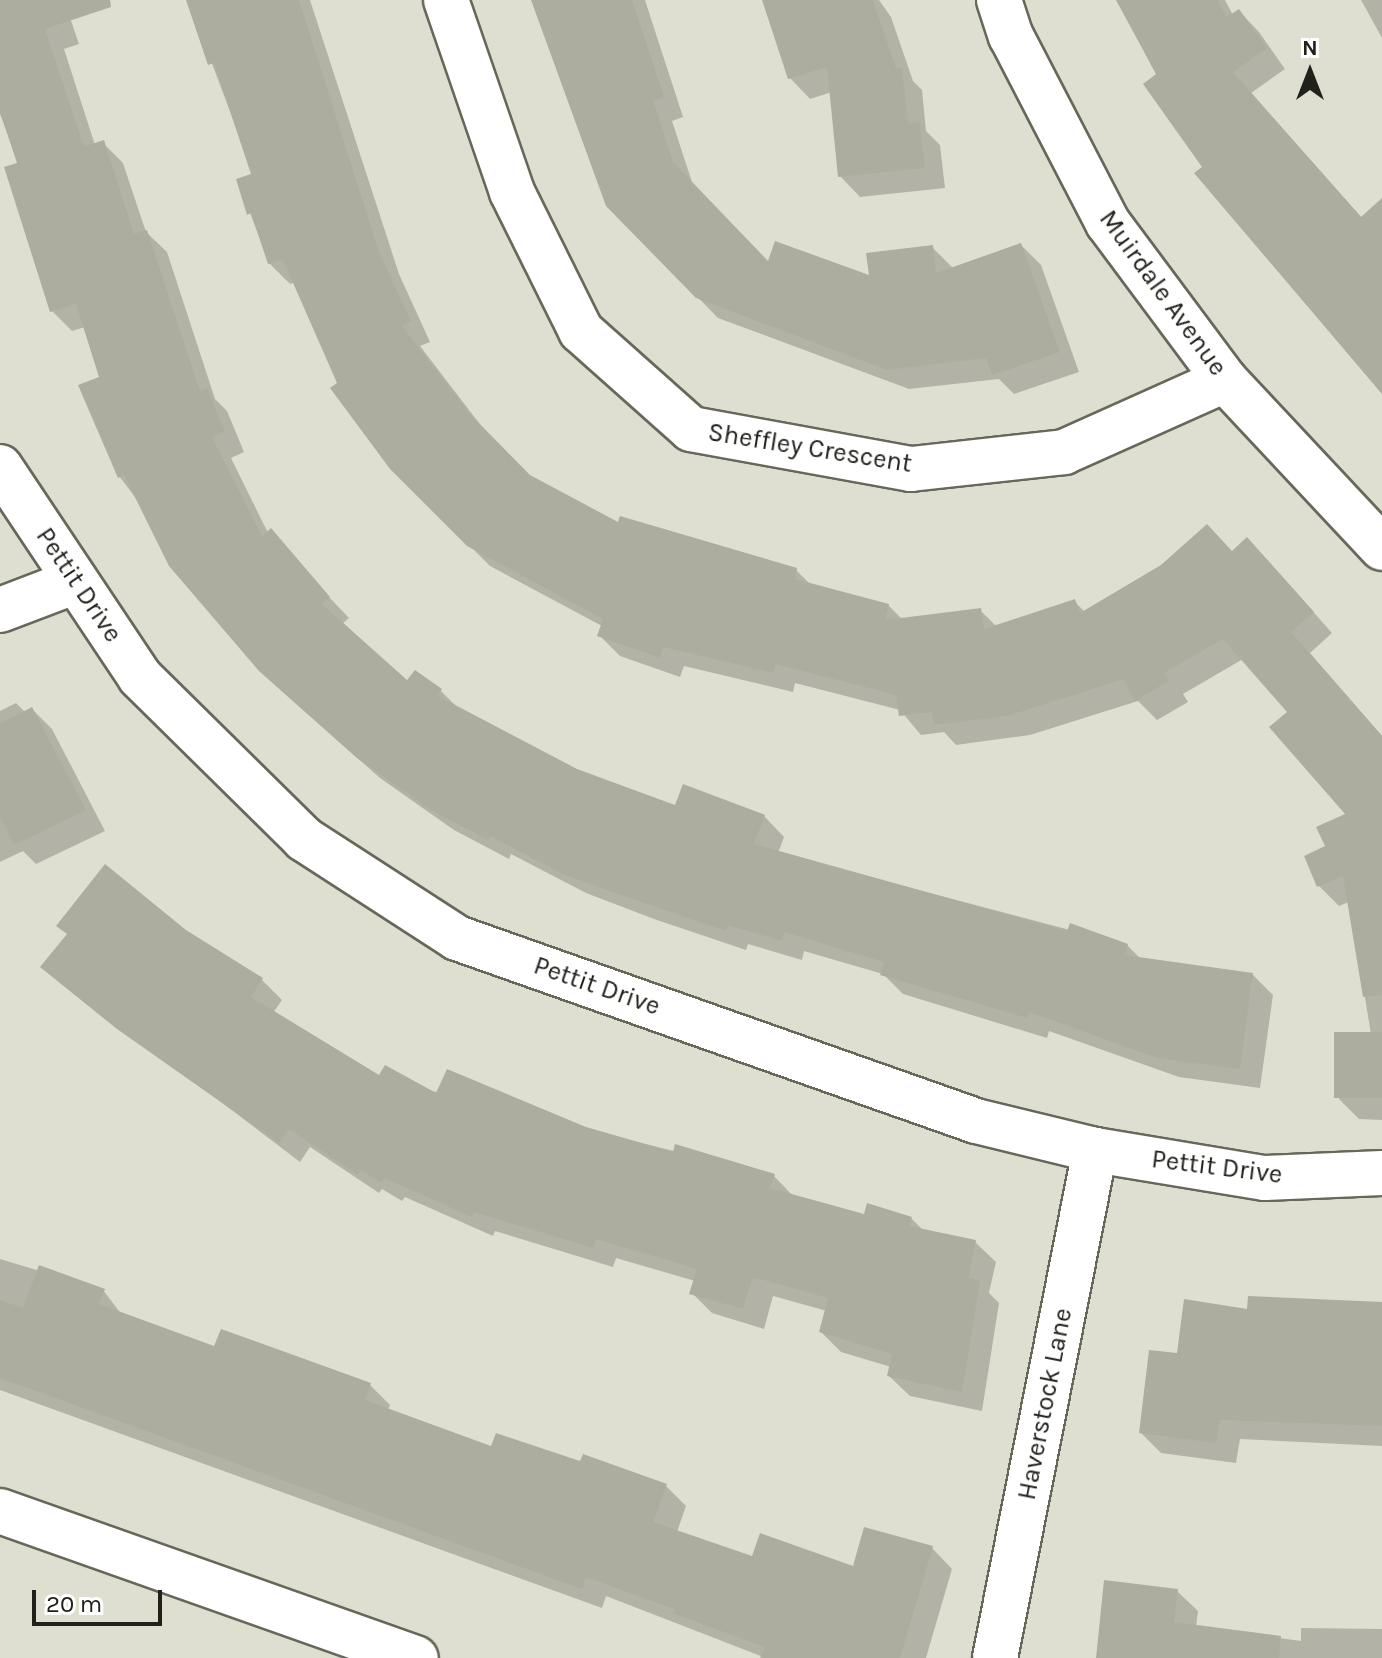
<!DOCTYPE html>
<html>
<head>
<meta charset="utf-8">
<style>
	body { margin:0 }
	#map { position:relative; width:1382px; height:1658px; overflow:hidden; background:#dfdfd1; font-family:Karla,sans-serif }
	div>[style] { position:absolute }
	[style*='--x'] { left:calc(var(--x)*1px); top:calc(var(--y)*1px); width:calc(var(--w)*1px); rotate:calc(var(--a)*1deg) }
	.shadow>* { inset:0; background:#0003 }
	.building>* { inset:0; background:#adad9f; transform-origin:0 0 }
	.roads { filter:drop-shadow(2px 0 #67675a) drop-shadow(-2px 0 #67675a) drop-shadow(0 2px #67675a) drop-shadow(0 -2px #67675a) }
	.minor>* { height:44px; margin:-22px; padding:0 22px; transform-origin:22px; border-radius:22px; background:#fff }
	span { translate:-50% -50%; white-space:nowrap; text-align:center; line-height:1.15; -webkit-text-stroke:6px #fff; paint-order:stroke }
	.street-label { font-size:26px; color:#21211c }
	.north { position:absolute; left:1270px; top:32px; width:80px; height:80px; -webkit-text-stroke:6px #fff; paint-order:stroke; rotate:0deg; font-size:22px; font-weight:700; line-height:32px; text-align:center; color:#21211c }
	.north::after { content:''; display:block; margin:auto; width:28px; height:36px; background:#21211c; clip-path:polygon(50% 0,100% 100%,50% 72%,0 100%) }
	.scale { position:absolute; left:32px; top:1590px; width:130px; height:36px; box-sizing:border-box; border:4px solid #21211c; border-top:0; padding-left:10px; font-size:24px; line-height:28px; white-space:nowrap; color:#21211c; -webkit-text-stroke:6px #fff; paint-order:stroke }
</style>
</head>
<body>
<div id="map">
	<div class="shadow">
		<i style="clip-path:polygon(0 0,64px 0,79px 44px,64px 49px,95px 145px,103px 143px,123px 163px,146px 232px,167px 252px,215px 399px,227px 411px,244px 452px,231px 458px,268px 533px,349px 618px,342px 624px,408px 683px,441px 691px,459px 709px,576px 770px,676px 808px,764px 816px,784px 837px,778px 853px,1127px 945px,1141px 959px,1253px 975px,1273px 995px,1260px 1088px,1179px 1077px,1049px 1031px,1047px 1038px,903px 994px,883px 974px,804px 951px,802px 960px,748px 944px,746px 950px,654px 919px,586px 893px,511px 854px,509px 859px,454px 830px,380px 778px,282px 691px,119px 476px,102px 378px,85px 327px,72px 331px,52px 311px,19px 164px,0 114px)"></i>
		<i style="clip-path:polygon(188px 0,310px 0,399px 274px,430px 342px,420px 346px,489px 436px,529px 477px,619px 525px,796px 570px,812px 586px,888px 605px,903px 620px,980px 610px,997px 627px,1075px 602px,1085px 612px,1233px 553px,1267px 560px,1332px 633px,1310px 653px,1382px 736px,1382px 1120px,1359px 1119px,1339px 1099px,1371px 1034px,1349px 902px,1339px 906px,1319px 886px,1328px 847px,1349px 815px,1289px 712px,1243px 659px,1183px 694px,1188px 702px,1157px 720px,1138px 701px,1030px 735px,956px 745px,944px 732px,921px 735px,900px 710px,795px 683px,793px 692px,684px 666px,680px 677px,620px 656px,599px 635px,602px 626px,490px 566px,392px 468px,340px 383px,295px 282px,290px 284px,269px 263px,238px 181px,254px 175px)"></i>
		<i style="clip-path:polygon(534px 0,645px 0,683px 117px,672px 121px,693px 185px,769px 264px,871px 278px,932px 247px,954px 269px,1021px 245px,1041px 265px,1079px 372px,1014px 394px,999px 379px,909px 389px,718px 318px,608px 205px)"></i>
		<i style="clip-path:polygon(765px 0,879px 0,891px 17px,913px 81px,922px 90px,926px 131px,940px 145px,945px 188px,860px 197px,840px 176px,832px 92px,810px 99px,790px 78px)"></i>
		<i style="clip-path:polygon(1118px 0,1225px 0,1233px 15px,1239px 11px,1259px 32px,1285px 69px,1251px 93px,1363px 219px,1382px 211px,1382px 391px,1204px 167px)"></i>
		<i style="clip-path:polygon(1361px 0,1382px 0,1382px 38px)"></i>
		<i style="clip-path:polygon(16px 703px,26px 713px,32px 709px,52px 729px,105px 831px,36px 864px,23px 851px,0 862px,0 711px)"></i>
		<i style="clip-path:polygon(185px 931px,262px 980px,282px 1000px,273px 1013px,380px 1078px,774px 1176px,794px 1197px,865px 1217px,911px 1218px,924px 1231px,975px 1242px,996px 1262px,989px 1293px,999px 1303px,982px 1411px,910px 1396px,889px 1376px,891px 1367px,841px 1352px,821px 1332px,827px 1311px,773px 1296px,764px 1329px,712px 1313px,692px 1293px,695px 1281px,616px 1258px,613px 1267px,495px 1231px,493px 1236px,405px 1197px,402px 1201px,382px 1189px,379px 1193px,310px 1147px,300px 1162px,43px 967px)"></i>
		<i style="clip-path:polygon(0 1259px,103px 1290px,122px 1315px,216px 1349px,370px 1385px,390px 1405px,388px 1410px,493px 1449px,581px 1463px,666px 1486px,686px 1506px,677px 1532px,753px 1559px,854px 1569px,932px 1548px,952px 1569px,926px 1658px,766px 1658px,606px 1596px,602px 1608px,0 1390px)"></i>
		<i style="clip-path:polygon(1382px 1304px,1382px 1446px,1240px 1439px,1236px 1463px,1161px 1453px,1141px 1433px,1179px 1356px,1249px 1312px)"></i>
		<i style="clip-path:polygon(1177px 1591px,1198px 1611px,1196px 1627px,1301px 1641px,1301px 1628px,1382px 1629px,1382px 1658px,1098px 1658px)"></i>
	</div>
	<div class="building">
		<i style="clip-path:polygon(0 0,110px 0,111px 7px,45px 29px,82px 141px,86px 146px,104px 140px,134px 234px,147px 230px,200px 391px,207px 388px,225px 431px,212px 437px,262px 536px,271px 528px,330px 597px,322px 604px,407px 680px,415px 670px,442px 689px,438px 696px,577px 769px,675px 805px,683px 784px,765px 815px,754px 844px,1067px 931px,1070px 923px,1128px 944px,1124px 955px,1253px 973px,1240px 1069px,1157px 1058px,1029px 1012px,1027px 1018px,880px 975px,884px 962px,784px 932px,782px 941px,728px 925px,726px 931px,632px 899px,563px 874px,490px 836px,488px 840px,431px 810px,357px 758px,259px 671px,169px 566px,124px 475px,118px 478px,78px 385px,99px 377px,76px 304px,50px 312px,4px 167px,17px 163px,0 112px)"></i>
		<i style="clip-path:polygon(186px 0,299px 0,379px 252px,411px 321px,402px 326px,469px 413px,530px 475px,618px 522px,620px 516px,797px 568px,795px 579px,889px 604px,885px 620px,981px 608px,984px 629px,1075px 599px,1080px 613px,1161px 565px,1207px 524px,1232px 551px,1247px 537px,1314px 612px,1291px 632px,1382px 736px,1382px 995px,1363px 997px,1343px 876px,1317px 887px,1304px 856px,1325px 846px,1316px 827px,1345px 814px,1269px 727px,1287px 712px,1223px 639px,1164px 673px,1169px 681px,1135px 701px,1123px 679px,1007px 716px,934px 725px,932px 712px,899px 716px,896px 695px,775px 664px,773px 673px,663px 647px,660px 658px,597px 636px,603px 619px,467px 546px,390px 469px,330px 388px,337px 383px,283px 260px,268px 264px,251px 213px,247px 215px,236px 179px,251px 174px,214px 63px,208px 65px)"></i>
		<i style="clip-path:polygon(531px 0,632px 0,664px 97px,653px 100px,673px 162px,768px 261px,775px 241px,869px 275px,866px 253px,933px 245px,936px 273px,1021px 243px,1060px 352px,992px 375px,986px 358px,887px 370px,696px 298px,606px 206px)"></i>
		<i style="clip-path:polygon(762px 0,873px 0,896px 68px,902px 68px,908px 124px,920px 122px,925px 168px,838px 177px,827px 67px,788px 79px)"></i>
		<i style="clip-path:polygon(1116px 0,1217px 0,1227px 17px,1239px 9px,1267px 48px,1233px 72px,1361px 217px,1382px 198px,1382px 394px,1194px 173px,1202px 167px,1143px 84px,1156px 74px)"></i>
		<i style="clip-path:polygon(32px 707px,86px 810px,14px 845px,0 816px,0 724px)"></i>
		<i style="clip-path:polygon(105px 864px,186px 930px,263px 978px,251px 997px,379px 1075px,385px 1065px,436px 1093px,447px 1069px,586px 1127px,673px 1152px,675px 1144px,775px 1174px,770px 1188px,864px 1214px,867px 1203px,912px 1217px,909px 1226px,976px 1240px,969px 1278px,980px 1281px,962px 1392px,887px 1376px,892px 1354px,819px 1332px,828px 1298px,753px 1277px,743px 1309px,689px 1294px,697px 1269px,596px 1239px,593px 1248px,474px 1212px,472px 1217px,384px 1178px,381px 1183px,361px 1170px,358px 1175px,289px 1129px,279px 1143px,117px 1029px,40px 967px,67px 934px,56px 926px)"></i>
		<i style="left:1382px;top:1032px;width:66px;height:48px;rotate:90deg"></i>
		<i style="clip-path:polygon(39px 1265px,105px 1289px,99px 1304px,214px 1346px,221px 1329px,288px 1353px,371px 1383px,365px 1400px,491px 1446px,496px 1433px,580px 1461px,583px 1454px,667px 1484px,653px 1522px,752px 1556px,760px 1533px,853px 1566px,864px 1527px,933px 1546px,900px 1658px,760px 1658px,765px 1647px,672px 1613px,674px 1609px,586px 1577px,582px 1589px,0 1378px,0 1300px,23px 1308px)"></i>
		<i style="clip-path:polygon(1248px 1296px,1382px 1302px,1382px 1426px,1220px 1420px,1216px 1443px,1139px 1433px,1149px 1350px,1177px 1353px,1184px 1299px,1247px 1309px)"></i>
		<i style="clip-path:polygon(1104px 1580px,1178px 1589px,1174px 1622px,1281px 1636px,1279px 1658px,1096px 1658px)"></i>
	</div>
	<div class="roads">
		<div class="minor">
			<i style="--x:446;--y:0;--w:203;--a:71"></i>
			<i style="--x:512;--y:192;--w:155;--a:63.6"></i>
			<i style="--x:581;--y:331;--w:147;--a:41.7"></i>
			<i style="--x:691;--y:429;--w:224;--a:10.3"></i>
			<i style="--x:911;--y:469;--w:154;--a:-6.3"></i>
			<i style="--x:1064;--y:452;--w:176;--a:-24.1"></i>
			<i style="--x:999;--y:0;--w:38;--a:72"></i>
			<i style="--x:1011;--y:36;--w:211;--a:62.6"></i>
			<i style="--x:1108;--y:223;--w:196;--a:53.3"></i>
			<i style="--x:1225;--y:380;--w:230;--a:46.9"></i>
			<i style="--x:0;--y:467;--w:252;--a:56.3"></i>
			<i style="--x:140;--y:677;--w:231;--a:44.6"></i>
			<i style="--x:304;--y:839;--w:182;--a:32.9"></i>
			<i style="--x:457;--y:938;--w:550;--a:19.42"></i>
			<i style="--x:976;--y:1121;--w:122;--a:13.7"></i>
			<i style="--x:1095;--y:1150;--w:172;--a:9.4"></i>
			<i style="--x:1265;--y:1178;--w:117;--a:-2.4"></i>
			<i style="--x:0;--y:610;--w:81;--a:-20.9"></i>
			<i style="--x:0;--y:1511;--w:441;--a:19.5"></i>
			<i style="--x:995;--y:1658;--w:518;--a:-78.86"></i>
		</div>
	</div>
	<div class="street-label">
		<span style="left:1163px;top:293px;rotate:54deg">Muirdale Avenue</span>
		<span style="left:810px;top:448px;rotate:9deg">Sheffley Crescent</span>
		<span style="left:79px;top:585px;rotate:56deg">Pettit Drive</span>
		<span style="left:597px;top:986px;rotate:19deg">Pettit Drive</span>
		<span style="left:1217px;top:1167px;rotate:7deg">Pettit Drive</span>
		<span style="left:1045px;top:1404px;rotate:-79deg">Haverstock Lane</span>
	</div>
	<div class="north">N</div>
	<div class="scale">20 m</div>
</div>
</body>
</html>
